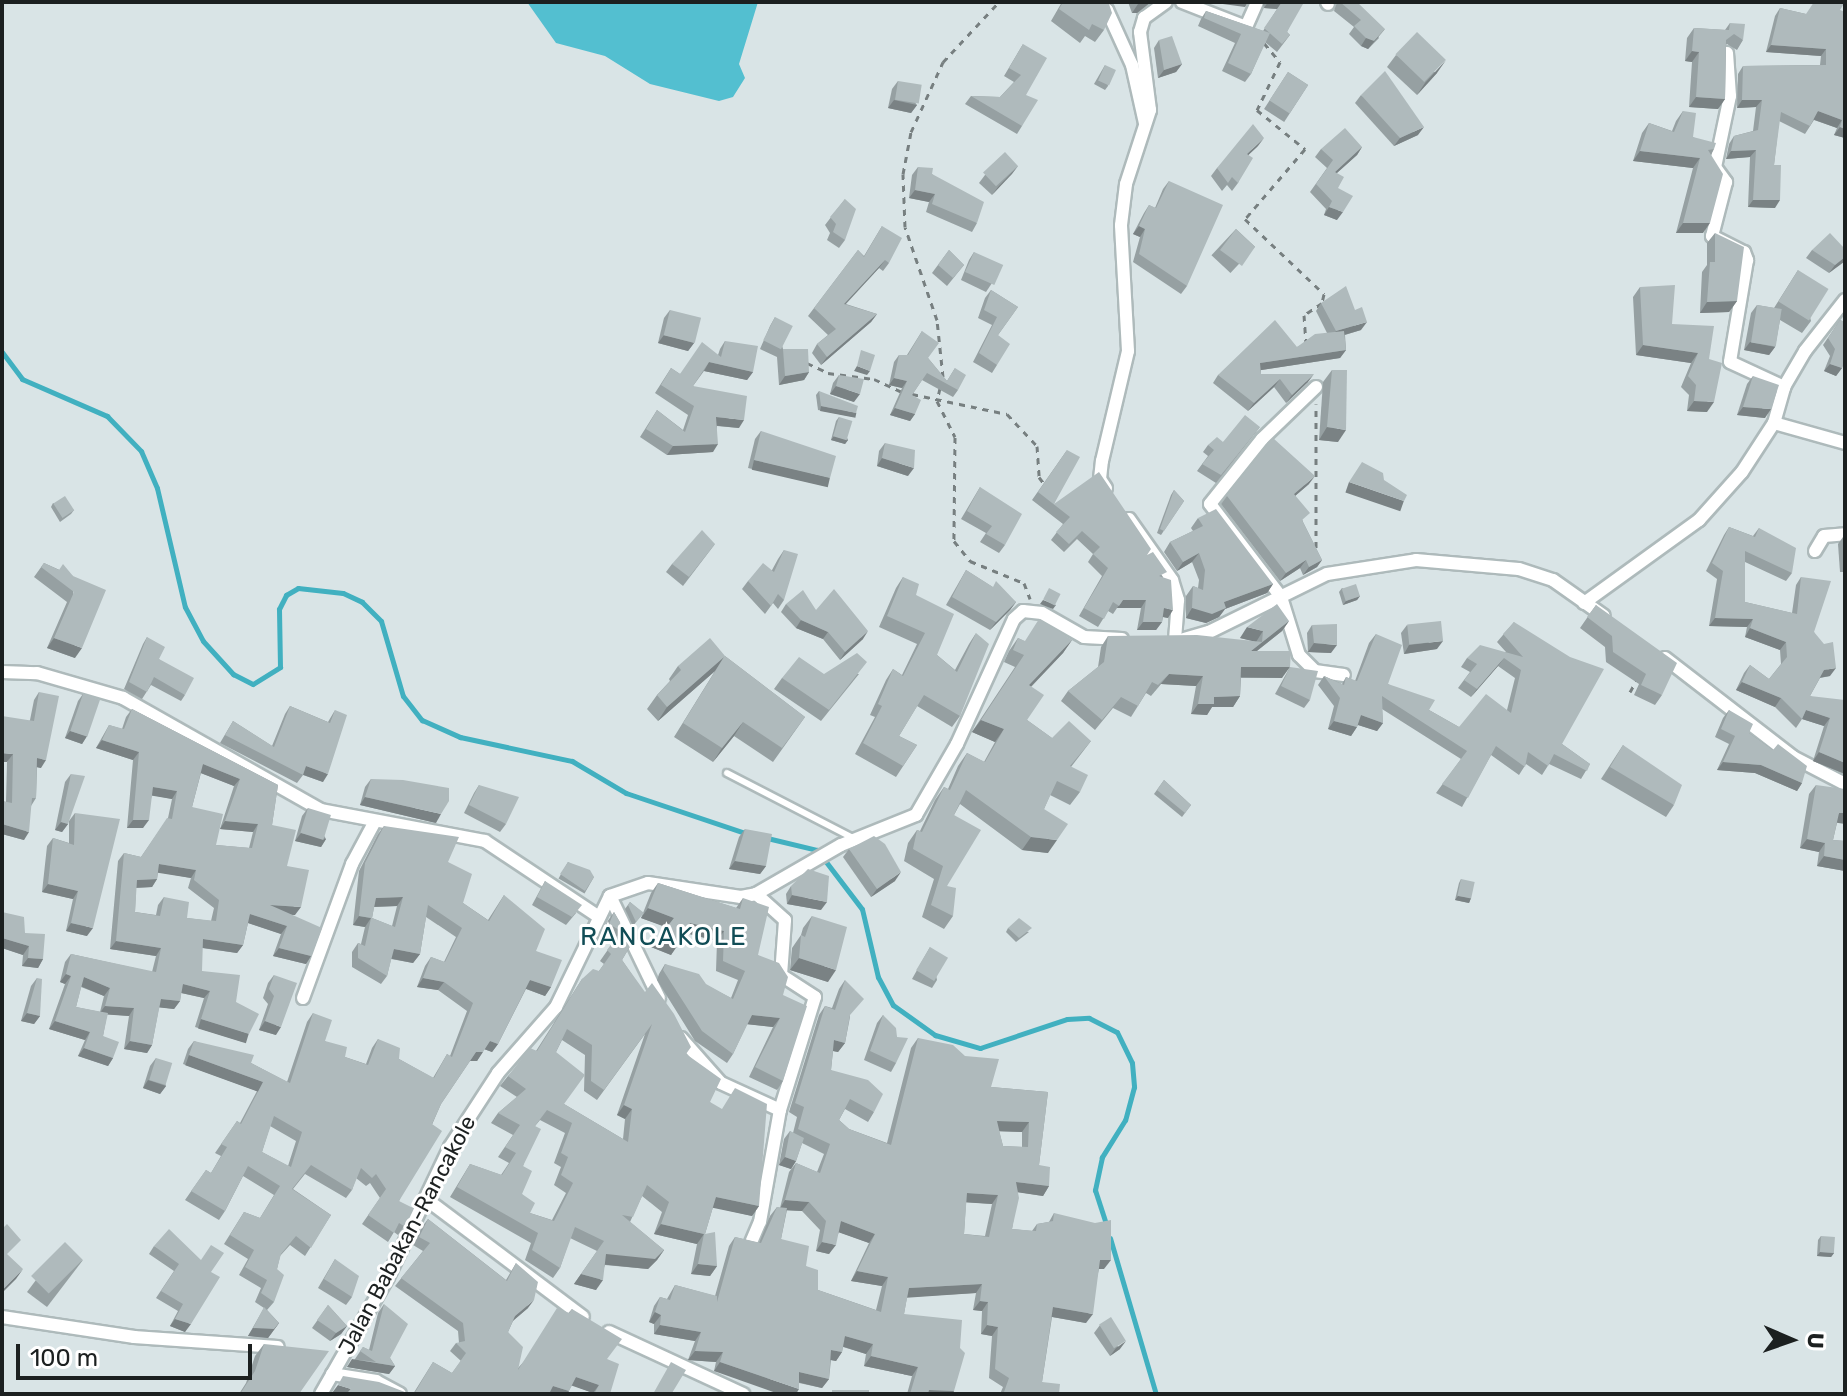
<!DOCTYPE html>
<html>
<head>
<meta charset="utf-8">
<style>
	body { margin:0 }
	#map { position:relative; width:1847px; height:1396px; overflow:hidden; background:#d9e4e6; font-family:Rubik,sans-serif }
	div>[style] { position:absolute }
	[style*='--x'] { left:calc(var(--x)*1px); top:calc(var(--y)*1px); width:calc(var(--w)*1px); rotate:calc(var(--a)*1deg) }
	.forest>* { inset:0; background:#53bfd0 }
	.stream>* { height:5px; margin:-2.5px; padding:0 2.5px; transform-origin:2.5px; border-radius:2.5px; background:#41b0c0 }
	.path>* { height:3px; margin-top:-1.5px; transform-origin:0; background:repeating-linear-gradient(90deg,#777f80 0 6px,transparent 0 12px) }
	.roads { filter:drop-shadow(2px 0 #aebabb) drop-shadow(-2px 0 #aebabb) drop-shadow(0 2px #aebabb) drop-shadow(0 -2px #aebabb) }
	.lane>* { height:6px; margin:-3px; padding:0 3px; transform-origin:3px; border-radius:3px; background:#fff }
	.street>* { height:12px; margin:-6px; padding:0 6px; transform-origin:6px; border-radius:6px; background:#fff }
	.wall>* { inset:0; background:#96a0a2; transform-origin:0 0 }
	.shaded-wall>* { inset:0; background:#7a8284; transform-origin:0 0 }
	.building>* { inset:0; background:#afbabc; transform-origin:0 0 }
	span { translate:-50% -50%; white-space:nowrap; text-align:center; line-height:1.15; -webkit-text-stroke:6px #fff; paint-order:stroke }
	.street-label { font-size:22px; color:#1c2020 }
	.quarter-label { font-size:26px; color:#114d56; letter-spacing:2px }
	.frame { position:absolute; inset:0; border:4px solid #1c2020; pointer-events:none }
	.north { position:absolute; left:1751px; top:1300px; width:80px; height:80px; -webkit-text-stroke:6px #fff; paint-order:stroke; rotate:92deg; font-size:22px; font-weight:700; line-height:32px; text-align:center; color:#1c2020 }
	.north::after { content:''; display:block; margin:auto; width:28px; height:36px; background:#1c2020; clip-path:polygon(50% 0,100% 100%,50% 72%,0 100%) }
	.scale { position:absolute; left:16px; top:1344px; width:236px; height:36px; box-sizing:border-box; border:4px solid #1c2020; border-top:0; padding-left:10px; font-size:24px; line-height:28px; white-space:nowrap; color:#1c2020; -webkit-text-stroke:6px #fff; paint-order:stroke }
</style>
</head>
<body>
<div id="map">
	<div class="forest">
		<i style="clip-path:polygon(527px 2px,758px 2px,739px 64px,745px 78px,733px 97px,719px 101px,650px 84px,605px 56px,556px 43px)"></i>
	</div>
	<div class="stream">
		<i style="--x:2;--y:352;--w:34;--a:53"></i>
		<i style="--x:22;--y:379;--w:93;--a:23.5"></i>
		<i style="--x:107;--y:416;--w:49;--a:45.8"></i>
		<i style="--x:141;--y:451;--w:40;--a:66.6"></i>
		<i style="--x:157;--y:488;--w:122;--a:76.8"></i>
		<i style="--x:185;--y:607;--w:38;--a:62"></i>
		<i style="--x:203;--y:641;--w:45;--a:47.7"></i>
		<i style="--x:233;--y:674;--w:22;--a:27"></i>
		<i style="--x:253;--y:684;--w:32;--a:-32"></i>
		<i style="--x:280;--y:667;--w:58;--a:-91"></i>
		<i style="--x:279;--y:609;--w:16;--a:-63"></i>
		<i style="--x:286;--y:595;--w:14;--a:-30"></i>
		<i style="--x:298;--y:588;--w:45;--a:6.3"></i>
		<i style="--x:343;--y:593;--w:21;--a:25"></i>
		<i style="--x:362;--y:602;--w:27;--a:45"></i>
		<i style="--x:381;--y:621;--w:78;--a:73.7"></i>
		<i style="--x:403;--y:696;--w:31;--a:52"></i>
		<i style="--x:422;--y:720;--w:42;--a:24.1"></i>
		<i style="--x:460;--y:737;--w:115;--a:12.1"></i>
		<i style="--x:572;--y:761;--w:63;--a:30.7"></i>
		<i style="--x:626;--y:793;--w:126;--a:18.6"></i>
		<i style="--x:767;--y:838;--w:51;--a:13.5"></i>
		<i style="--x:817;--y:850;--w:74;--a:52.7"></i>
		<i style="--x:862;--y:909;--w:70;--a:76.8"></i>
		<i style="--x:878;--y:977;--w:32;--a:62"></i>
		<i style="--x:893;--y:1005;--w:52;--a:35.5"></i>
		<i style="--x:935;--y:1035;--w:47;--a:16.1"></i>
		<i style="--x:980;--y:1048;--w:92;--a:-18.4"></i>
		<i style="--x:1067;--y:1019;--w:22;--a:-3"></i>
		<i style="--x:1089;--y:1018;--w:31;--a:27"></i>
		<i style="--x:1117;--y:1032;--w:34;--a:64"></i>
		<i style="--x:1132;--y:1063;--w:24;--a:85"></i>
		<i style="--x:1134;--y:1087;--w:34;--a:105"></i>
		<i style="--x:1125;--y:1120;--w:44;--a:121.9"></i>
		<i style="--x:1102;--y:1157;--w:34;--a:102"></i>
		<i style="--x:1095;--y:1190;--w:40;--a:72"></i>
		<i style="--x:1110;--y:1238;--w:163;--a:73.6"></i>
	</div>
	<div class="path">
		<i style="--x:1264;--y:43;--w:25;--a:50"></i>
		<i style="--x:1280;--y:62;--w:53;--a:115.6"></i>
		<i style="--x:1257;--y:110;--w:62;--a:39.1"></i>
		<i style="--x:1305;--y:149;--w:92;--a:130.6"></i>
		<i style="--x:1245;--y:219;--w:109;--a:43.5"></i>
		<i style="--x:1324;--y:294;--w:9;--a:103"></i>
		<i style="--x:1322;--y:303;--w:22;--a:146"></i>
		<i style="--x:1304;--y:315;--w:27;--a:86"></i>
		<i style="--x:807;--y:363;--w:23;--a:25"></i>
		<i style="--x:828;--y:373;--w:46;--a:7.4"></i>
		<i style="--x:874;--y:379;--w:33;--a:25"></i>
		<i style="--x:943;--y:377;--w:57;--a:-96"></i>
		<i style="--x:937;--y:320;--w:98;--a:-109"></i>
		<i style="--x:905;--y:227;--w:53;--a:-92.2"></i>
		<i style="--x:903;--y:174;--w:43;--a:-79.2"></i>
		<i style="--x:911;--y:132;--w:77;--a:-65.4"></i>
		<i style="--x:943;--y:62;--w:82;--a:-47"></i>
		<i style="--x:940;--y:388;--w:13;--a:103"></i>
		<i style="--x:937;--y:401;--w:40;--a:63.4"></i>
		<i style="--x:955;--y:437;--w:104;--a:90.6"></i>
		<i style="--x:954;--y:541;--w:26;--a:51"></i>
		<i style="--x:970;--y:561;--w:58;--a:22.2"></i>
		<i style="--x:1024;--y:583;--w:17;--a:69"></i>
		<i style="--x:912;--y:394;--w:97;--a:11.9"></i>
		<i style="--x:1007;--y:414;--w:44;--a:46.8"></i>
		<i style="--x:1037;--y:446;--w:31;--a:86"></i>
		<i style="--x:1039;--y:477;--w:10;--a:53"></i>
		<i style="--x:1316;--y:548;--w:144;--a:-90"></i>
		<i style="--x:1630;--y:692;--w:13;--a:-61"></i>
	</div>
	<div class="roads">
		<div class="lane">
			<i style="--x:727;--y:773;--w:144;--a:27.3"></i>
		</div>
		<div class="street">
			<i style="--x:1093;--y:2;--w:16;--a:30"></i>
			<i style="--x:1107;--y:10;--w:60;--a:65.6"></i>
			<i style="--x:1132;--y:65;--w:59;--a:77.4"></i>
			<i style="--x:1182;--y:2;--w:69;--a:21.3"></i>
			<i style="--x:1246;--y:27;--w:27;--a:-66"></i>
			<i style="--x:1327;--y:2;--w:2;--a:63"></i>
			<i style="--x:1727;--y:53;--w:43;--a:86"></i>
			<i style="--x:1730;--y:96;--w:73;--a:101.9"></i>
			<i style="--x:1715;--y:167;--w:19;--a:54"></i>
			<i style="--x:1726;--y:182;--w:56;--a:104.5"></i>
			<i style="--x:1712;--y:236;--w:36;--a:27"></i>
			<i style="--x:1744;--y:252;--w:9;--a:69"></i>
			<i style="--x:1747;--y:260;--w:103;--a:99.5"></i>
			<i style="--x:1730;--y:362;--w:60;--a:24.8"></i>
			<i style="--x:1316;--y:387;--w:75;--a:136.1"></i>
			<i style="--x:1262;--y:439;--w:83;--a:128.7"></i>
			<i style="--x:1210;--y:504;--w:117;--a:52.6"></i>
			<i style="--x:1281;--y:597;--w:61;--a:72.8"></i>
			<i style="--x:1299;--y:655;--w:23;--a:45"></i>
			<i style="--x:1315;--y:671;--w:29;--a:8"></i>
			<i style="--x:1774;--y:423;--w:74;--a:15.7"></i>
			<i style="--x:1106;--y:488;--w:11;--a:-124"></i>
			<i style="--x:1100;--y:479;--w:18;--a:-84"></i>
			<i style="--x:1102;--y:461;--w:113;--a:-76.7"></i>
			<i style="--x:1128;--y:351;--w:126;--a:-93.2"></i>
			<i style="--x:1121;--y:225;--w:41;--a:-83"></i>
			<i style="--x:1126;--y:184;--w:78;--a:-72"></i>
			<i style="--x:1150;--y:110;--w:79;--a:-97.3"></i>
			<i style="--x:1140;--y:32;--w:15;--a:-74"></i>
			<i style="--x:1144;--y:18;--w:27;--a:-36"></i>
			<i style="--x:1129;--y:519;--w:75;--a:54.8"></i>
			<i style="--x:1172;--y:580;--w:21;--a:73"></i>
			<i style="--x:1178;--y:600;--w:40;--a:94.3"></i>
			<i style="--x:1815;--y:551;--w:17;--a:-59"></i>
			<i style="--x:1824;--y:536;--w:21;--a:-5"></i>
			<i style="--x:1584;--y:603;--w:142;--a:-35.8"></i>
			<i style="--x:1699;--y:520;--w:64;--a:-48.1"></i>
			<i style="--x:1742;--y:472;--w:59;--a:-56.9"></i>
			<i style="--x:1774;--y:423;--w:37;--a:-74"></i>
			<i style="--x:1784;--y:387;--w:42;--a:-59.7"></i>
			<i style="--x:1805;--y:351;--w:65;--a:-51.9"></i>
			<i style="--x:1184;--y:639;--w:26;--a:-16"></i>
			<i style="--x:1209;--y:632;--w:131;--a:-26.2"></i>
			<i style="--x:1327;--y:574;--w:90;--a:-8.9"></i>
			<i style="--x:1416;--y:560;--w:103;--a:5"></i>
			<i style="--x:1519;--y:569;--w:36;--a:18"></i>
			<i style="--x:1553;--y:580;--w:62;--a:35.2"></i>
			<i style="--x:1665;--y:658;--w:162;--a:37.7"></i>
			<i style="--x:1793;--y:757;--w:59;--a:27.4"></i>
			<i style="--x:2;--y:672;--w:35;--a:2"></i>
			<i style="--x:37;--y:673;--w:90;--a:16.2"></i>
			<i style="--x:123;--y:698;--w:227;--a:29.5"></i>
			<i style="--x:321;--y:810;--w:167;--a:10.7"></i>
			<i style="--x:485;--y:841;--w:137;--a:33.7"></i>
			<i style="--x:610;--y:896;--w:113;--a:64.3"></i>
			<i style="--x:303;--y:998;--w:143;--a:-69.9"></i>
			<i style="--x:352;--y:864;--w:47;--a:-61.8"></i>
			<i style="--x:681;--y:1038;--w:60;--a:48.4"></i>
			<i style="--x:721;--y:1083;--w:65;--a:24.6"></i>
			<i style="--x:426;--y:1199;--w:196;--a:36.9"></i>
			<i style="--x:750;--y:1245;--w:25;--a:-67"></i>
			<i style="--x:760;--y:1222;--w:114;--a:-79.9"></i>
			<i style="--x:780;--y:1110;--w:118;--a:-72.8"></i>
			<i style="--x:815;--y:997;--w:40;--a:-147.1"></i>
			<i style="--x:781;--y:975;--w:55;--a:-85.8"></i>
			<i style="--x:785;--y:920;--w:39;--a:-138"></i>
			<i style="--x:2;--y:1317;--w:134;--a:8.6"></i>
			<i style="--x:134;--y:1337;--w:144;--a:4"></i>
			<i style="--x:609;--y:1332;--w:148;--a:24.8"></i>
			<i style="--x:332;--y:1374;--w:45;--a:9"></i>
			<i style="--x:376;--y:1381;--w:27;--a:28"></i>
			<i style="--x:321;--y:1394;--w:135;--a:-60.2"></i>
			<i style="--x:388;--y:1277;--w:144;--a:-64.5"></i>
			<i style="--x:450;--y:1147;--w:88;--a:-57"></i>
			<i style="--x:498;--y:1073;--w:88;--a:-48.7"></i>
			<i style="--x:556;--y:1007;--w:123;--a:-64.1"></i>
			<i style="--x:610;--y:896;--w:40;--a:-18.9"></i>
			<i style="--x:648;--y:883;--w:94;--a:8.6"></i>
			<i style="--x:741;--y:897;--w:15;--a:-11"></i>
			<i style="--x:756;--y:894;--w:98;--a:-30"></i>
			<i style="--x:841;--y:845;--w:81;--a:-21.8"></i>
			<i style="--x:916;--y:815;--w:82;--a:-60"></i>
			<i style="--x:957;--y:744;--w:137;--a:-65.5"></i>
			<i style="--x:1014;--y:619;--w:12;--a:-42"></i>
			<i style="--x:1023;--y:611;--w:19;--a:6"></i>
			<i style="--x:1042;--y:613;--w:48;--a:29.7"></i>
			<i style="--x:1084;--y:637;--w:38;--a:3"></i>
		</div>
	</div>
	<div class="wall">
		<i style="clip-path:polygon(1062px 2px,1105px 2px,1104px 30px,1095px 42px,1085px 36px,1080px 43px,1051px 21px)"></i>
		<i style="clip-path:polygon(1128px 2px,1151px 2px,1137px 13px,1132px 13px)"></i>
		<i style="clip-path:polygon(1262px 2px,1300px 2px,1287px 32px,1290px 35px,1277px 52px,1265px 42px,1251px 74px,1245px 82px,1222px 71px,1235px 43px,1198px 26px,1201px 19px,1206px 11px,1263px 31px,1277px 9px,1264px 8px)"></i>
		<i style="clip-path:polygon(1337px 2px,1357px 2px,1379px 38px,1368px 49px,1361px 46px,1349px 34px,1354px 27px,1334px 11px)"></i>
		<i style="clip-path:polygon(1780px 8px,1806px 14px,1840px 10px,1845px 138px,1834px 135px,1837px 128px,1814px 120px,1805px 134px,1779px 121px,1774px 165px,1775px 208px,1748px 207px,1750px 157px,1726px 159px,1729px 144px,1734px 136px,1753px 131px,1756px 107px,1737px 108px,1738px 74px,1743px 66px,1820px 65px,1821px 56px,1766px 52px,1775px 16px)"></i>
		<i style="clip-path:polygon(1730px 23px,1743px 40px,1737px 50px,1727px 44px,1726px 45px,1725px 99px,1718px 109px,1689px 107px,1692px 62px,1685px 61px,1687px 38px,1694px 28px,1725px 30px)"></i>
		<i style="clip-path:polygon(1159px 40px,1182px 64px,1176px 72px,1158px 78px,1154px 48px)"></i>
		<i style="clip-path:polygon(1023px 44px,1026px 95px,1022px 126px,1017px 134px,965px 104px,971px 96px,1000px 97px,1014px 82px,1004px 76px)"></i>
		<i style="clip-path:polygon(1396px 55px,1437px 73px,1417px 95px,1387px 67px)"></i>
		<i style="clip-path:polygon(1105px 65px,1108px 86px,1105px 90px,1094px 84px)"></i>
		<i style="left:1288px;top:72px;width:24px;height:44px;rotate:33deg"></i>
		<i style="clip-path:polygon(898px 81px,917px 105px,911px 113px,888px 108px,892px 89px)"></i>
		<i style="clip-path:polygon(1361px 95px,1418px 135px,1394px 146px,1355px 103px)"></i>
		<i style="clip-path:polygon(1683px 111px,1693px 137px,1714px 149px,1711px 155px,1703px 233px,1676px 233px,1693px 168px,1633px 161px,1642px 133px,1649px 123px,1672px 131px,1676px 121px)"></i>
		<i style="clip-path:polygon(1258px 146px,1248px 155px,1238px 183px,1232px 191px,1227px 185px,1222px 191px,1211px 176px,1217px 168px)"></i>
		<i style="clip-path:polygon(1362px 147px,1357px 155px,1337px 173px,1338px 188px,1337px 220px,1324px 215px,1326px 209px,1310px 192px,1327px 168px,1315px 157px,1321px 149px)"></i>
		<i style="clip-path:polygon(1018px 166px,992px 195px,979px 183px,985px 175px)"></i>
		<i style="clip-path:polygon(918px 167px,932px 174px,977px 223px,972px 232px,926px 212px,929px 202px,909px 198px,912px 175px)"></i>
		<i style="clip-path:polygon(1169px 181px,1187px 286px,1181px 294px,1133px 262px,1140px 237px,1133px 234px,1144px 213px,1149px 205px,1155px 208px,1163px 189px)"></i>
		<i style="clip-path:polygon(845px 199px,845px 240px,839px 248px,827px 240px,830px 233px,825px 225px)"></i>
		<i style="clip-path:polygon(882px 226px,889px 263px,883px 271px,879px 268px,846px 304px,877px 314px,871px 322px,821px 365px,812px 353px,817px 344px,828px 335px,808px 316px,858px 250px,864px 256px)"></i>
		<i style="left:1236px;top:229px;width:26px;height:36px;rotate:43deg"></i>
		<i style="clip-path:polygon(1715px 233px,1737px 301px,1729px 312px,1700px 313px,1702px 272px,1707px 265px,1707px 243px)"></i>
		<i style="clip-path:polygon(1845px 249px,1845px 260px,1829px 273px,1806px 258px,1812px 250px)"></i>
		<i style="clip-path:polygon(949px 250px,964px 265px,947px 286px,932px 273px)"></i>
		<i style="clip-path:polygon(974px 252px,992px 283px,986px 292px,961px 280px,969px 260px)"></i>
		<i style="clip-path:polygon(1798px 270px,1811px 321px,1802px 333px,1780px 320px,1775px 347px,1769px 355px,1744px 350px,1751px 313px,1757px 305px,1774px 308px)"></i>
		<i style="clip-path:polygon(1640px 287px,1672px 324px,1709px 359px,1707px 412px,1687px 411px,1689px 395px,1681px 387px,1691px 363px,1636px 355px,1633px 297px)"></i>
		<i style="clip-path:polygon(991px 290px,1018px 307px,998px 335px,997px 365px,992px 373px,973px 362px,992px 325px,978px 318px,985px 298px)"></i>
		<i style="clip-path:polygon(1321px 303px,1361px 330px,1345px 335px,1346px 350px,1340px 358px,1261px 370px,1261px 374px,1308px 382px,1286px 403px,1274px 387px,1248px 411px,1213px 383px,1218px 375px,1297px 347px,1327px 333px,1316px 311px)"></i>
		<i style="clip-path:polygon(670px 310px,694px 343px,688px 351px,658px 343px,664px 318px)"></i>
		<i style="clip-path:polygon(775px 317px,783px 349px,809px 372px,804px 380px,779px 385px,777px 357px,760px 349px,770px 326px)"></i>
		<i style="clip-path:polygon(1840px 320px,1844px 322px,1845px 320px,1845px 359px,1842px 368px,1836px 376px,1824px 371px,1830px 356px,1823px 345px)"></i>
		<i style="clip-path:polygon(922px 331px,928px 358px,947px 381px,955px 368px,958px 390px,953px 397px,922px 380px,912px 395px,915px 414px,910px 421px,890px 415px,902px 388px,889px 385px,894px 362px,899px 355px,907px 355px)"></i>
		<i style="clip-path:polygon(725px 341px,753px 372px,747px 380px,704px 371px,693px 386px,739px 428px,717px 426px,713px 452px,667px 455px,640px 437px,657px 410px,683px 430px,688px 415px,655px 393px,671px 368px,680px 374px,718px 355px,720px 349px)"></i>
		<i style="clip-path:polygon(1332px 370px,1338px 442px,1319px 440px,1323px 382px)"></i>
		<i style="clip-path:polygon(839px 375px,854px 402px,830px 394px,833px 383px)"></i>
		<i style="clip-path:polygon(1753px 376px,1765px 418px,1737px 415px,1747px 384px)"></i>
		<i style="clip-path:polygon(819px 391px,854px 417px,818px 410px,816px 395px)"></i>
		<i style="clip-path:polygon(839px 417px,848px 440px,845px 444px,831px 440px,836px 421px)"></i>
		<i style="clip-path:polygon(1260px 427px,1216px 483px,1197px 471px,1208px 456px,1203px 452px,1208px 445px,1223px 442px)"></i>
		<i style="clip-path:polygon(761px 431px,825px 486px,748px 468px,755px 439px)"></i>
		<i style="clip-path:polygon(885px 443px,908px 476px,877px 466px,879px 451px)"></i>
		<i style="clip-path:polygon(1067px 450px,1054px 504px,1147px 555px,1163px 577px,1168px 618px,1163px 617px,1162px 622px,1156px 630px,1137px 630px,1141px 608px,1117px 608px,1113px 614px,1108px 611px,1098px 627px,1079px 616px,1102px 576px,1088px 562px,1093px 554px,1077px 539px,1064px 552px,1051px 540px,1063px 524px,1032px 500px)"></i>
		<i style="clip-path:polygon(1309px 484px,1295px 496px,1303px 522px,1322px 560px,1317px 567px,1303px 575px,1300px 568px,1280px 581px,1221px 504px,1227px 496px)"></i>
		<i style="clip-path:polygon(980px 487px,1005px 545px,999px 553px,980px 542px,986px 533px,961px 519px)"></i>
		<i style="clip-path:polygon(1174px 490px,1184px 501px,1161px 535px,1157px 533px,1171px 495px)"></i>
		<i style="clip-path:polygon(53px 503px,74px 510px,71px 514px,60px 522px,51px 507px)"></i>
		<i style="clip-path:polygon(1198px 518px,1273px 584px,1267px 593px,1225px 609px,1219px 617px,1206px 623px,1186px 618px,1186px 596px,1193px 586px,1198px 588px,1199px 580px,1192px 562px,1177px 571px,1164px 552px,1170px 542px,1193px 531px,1191px 528px)"></i>
		<i style="clip-path:polygon(1729px 527px,1753px 536px,1759px 528px,1792px 573px,1786px 581px,1745px 562px,1745px 602px,1792px 613px,1796px 585px,1801px 577px,1814px 632px,1830px 676px,1820px 678px,1810px 696px,1845px 710px,1845px 774px,1813px 761px,1824px 726px,1802px 719px,1796px 728px,1775px 707px,1736px 690px,1744px 673px,1750px 665px,1769px 679px,1781px 664px,1780px 650px,1745px 637px,1747px 627px,1709px 626px,1717px 579px,1706px 571px,1724px 535px)"></i>
		<i style="clip-path:polygon(1843px 537px,1845px 572px,1840px 572px,1838px 544px)"></i>
		<i style="clip-path:polygon(715px 544px,683px 586px,666px 572px,672px 564px)"></i>
		<i style="clip-path:polygon(784px 550px,784px 600px,778px 609px,773px 603px,765px 614px,742px 589px,748px 581px,772px 570px,778px 559px)"></i>
		<i style="clip-path:polygon(44px 563px,73px 576px,75px 658px,47px 648px,67px 602px,34px 577px)"></i>
		<i style="clip-path:polygon(966px 570px,1016px 602px,1010px 610px,990px 630px,946px 605px)"></i>
		<i style="clip-path:polygon(903px 577px,916px 595px,937px 655px,955px 670px,969px 644px,976px 633px,960px 716px,952px 727px,917px 706px,899px 736px,917px 745px,896px 777px,855px 754px,875px 717px,870px 715px,886px 680px,893px 669px,902px 675px,917px 644px,879px 627px,896px 588px)"></i>
		<i style="clip-path:polygon(1342px 588px,1360px 596px,1357px 600px,1343px 605px,1339px 592px)"></i>
		<i style="clip-path:polygon(786px 604px,816px 610px,863px 639px,840px 660px,823px 639px,796px 628px,781px 612px)"></i>
		<i style="clip-path:polygon(1596px 605px,1662px 695px,1655px 705px,1634px 695px,1639px 684px,1606px 662px,1605px 647px,1580px 628px)"></i>
		<i style="clip-path:polygon(1289px 621px,1282px 631px,1257px 651px,1282px 678px,1241px 678px,1240px 696px,1233px 707px,1212px 707px,1207px 715px,1191px 714px,1196px 686px,1161px 684px,1151px 696px,1146px 693px,1131px 717px,1113px 708px,1095px 730px,1061px 701px,1068px 691px,1098px 667px,1101px 647px,1108px 636px,1253px 641px,1240px 638px)"></i>
		<i style="clip-path:polygon(1514px 622px,1562px 744px,1590px 764px,1581px 779px,1549px 764px,1542px 775px,1526px 764px,1519px 775px,1491px 755px,1462px 807px,1436px 793px,1461px 759px,1382px 709px,1383px 723px,1377px 731px,1358px 725px,1351px 736px,1328px 729px,1334px 706px,1318px 685px,1324px 676px,1342px 684px,1346px 677px,1355px 681px,1369px 643px,1376px 634px,1388px 684px,1429px 710px,1459px 727px,1507px 710px,1515px 678px,1498px 666px,1471px 697px,1458px 688px,1470px 672px,1461px 667px,1467px 658px,1506px 652px,1497px 642px)"></i>
		<i style="clip-path:polygon(1312px 625px,1331px 653px,1308px 652px,1307px 633px)"></i>
		<i style="clip-path:polygon(1407px 625px,1437px 649px,1404px 654px,1401px 633px)"></i>
		<i style="clip-path:polygon(147px 637px,159px 659px,185px 695px,181px 701px,151px 685px,142px 699px,124px 689px,143px 644px)"></i>
		<i style="clip-path:polygon(1018px 638px,1024px 641px,1072px 640px,1063px 653px,1031px 687px,1027px 720px,1052px 738px,1091px 741px,1071px 767px,1080px 792px,1070px 805px,1050px 795px,1044px 809px,1048px 853px,1022px 850px,960px 804px,954px 815px,947px 886px,953px 916px,944px 929px,922px 917px,934px 879px,904px 861px,908px 843px,917px 830px,920px 831px,935px 800px,944px 787px,948px 789px,958px 766px,967px 753px,984px 762px,995px 742px,972px 732px,1015px 667px,1004px 662px,1009px 651px)"></i>
		<i style="clip-path:polygon(725px 656px,805px 717px,773px 762px,734px 736px,713px 762px,674px 737px,715px 671px,658px 721px,647px 709px,657px 695px,670px 681px,669px 679px,678px 666px)"></i>
		<i style="clip-path:polygon(1290px 667px,1310px 700px,1304px 708px,1275px 694px)"></i>
		<i style="clip-path:polygon(824px 674px,859px 674px,821px 721px,774px 689px,782px 678px)"></i>
		<i style="clip-path:polygon(39px 692px,41px 768px,37px 767px,36px 798px,31px 806px,24px 840px,2px 834px,2px 801px,6px 802px,7px 762px,30px 720px,34px 700px)"></i>
		<i style="clip-path:polygon(83px 694px,87px 736px,82px 744px,65px 738px,78px 701px)"></i>
		<i style="clip-path:polygon(290px 706px,328px 722px,335px 710px,323px 782px,303px 775px,297px 783px,220px 743px,233px 721px,272px 746px,285px 714px)"></i>
		<i style="clip-path:polygon(evenodd,132px 709px,278px 785px,272px 825px,287px 866px,295px 915px,292px 915px,311px 956px,306px 964px,273px 956px,281px 934px,248px 923px,243px 945px,237px 953px,202px 948px,202px 971px,236px 1002px,243px 1042px,195px 1027px,204px 998px,181px 993px,180px 1001px,174px 1009px,159px 1007px,152px 1045px,147px 1053px,124px 1049px,129px 1016px,107px 1014px,103px 1036px,113px 1058px,108px 1066px,78px 1056px,85px 1040px,49px 1029px,65px 984px,60px 982px,65px 962px,71px 954px,152px 972px,156px 956px,110px 949px,118px 861px,124px 853px,141px 857px,168px 818px,172px 799px,152px 795px,143px 828px,127px 828px,133px 760px,96px 748px,109px 725px,122px 729px,126px 717px,132px 709px,201px 773px,234px 786px,220px 829px,253px 832px,249px 848px,216px 845px,192px 807px,201px 773px,132px 709px,158px 872px,191px 878px,188px 888px,214px 908px,211px 921px,187px 918px,164px 897px,158px 905px,156px 915px,135px 912px,136px 888px,152px 887px,157px 879px,158px 872px,132px 709px,81px 987px,104px 996px,100px 1012px,76px 1007px,81px 987px)"></i>
		<i style="clip-path:polygon(1729px 710px,1749px 733px,1773px 750px,1802px 783px,1797px 791px,1755px 773px,1717px 770px,1729px 744px,1715px 737px,1723px 718px)"></i>
		<i style="clip-path:polygon(1623px 745px,1674px 805px,1666px 817px,1601px 779px)"></i>
		<i style="clip-path:polygon(71px 774px,68px 824px,62px 832px,55px 830px,65px 782px)"></i>
		<i style="clip-path:polygon(371px 779px,436px 823px,360px 805px,365px 787px)"></i>
		<i style="clip-path:polygon(1164px 780px,1191px 805px,1182px 817px,1154px 794px)"></i>
		<i style="clip-path:polygon(479px 785px,506px 824px,500px 832px,464px 813px,474px 793px)"></i>
		<i style="clip-path:polygon(1816px 785px,1837px 823px,1833px 840px,1845px 841px,1845px 871px,1817px 866px,1819px 852px,1800px 848px,1809px 794px)"></i>
		<i style="clip-path:polygon(308px 808px,326px 839px,321px 847px,295px 841px,302px 816px)"></i>
		<i style="clip-path:polygon(75px 813px,87px 936px,66px 931px,73px 899px,42px 892px,47px 846px,53px 838px,69px 843px,69px 821px)"></i>
		<i style="clip-path:polygon(evenodd,384px 826px,448px 862px,463px 903px,488px 920px,504px 895px,536px 951px,551px 987px,545px 996px,526px 989px,498px 1044px,492px 1052px,484px 1049px,477px 1061px,470px 1061px,441px 1104px,399px 1201px,404px 1226px,398px 1235px,394px 1232px,388px 1242px,362px 1224px,380px 1198px,370px 1183px,366px 1186px,356px 1178px,352px 1190px,346px 1198px,305px 1174px,293px 1189px,331px 1215px,305px 1256px,290px 1245px,280px 1256px,277px 1269px,274px 1302px,267px 1310px,279px 1323px,268px 1338px,248px 1336px,264px 1308px,255px 1302px,261px 1288px,239px 1275px,248px 1259px,224px 1244px,244px 1212px,260px 1218px,274px 1195px,243px 1176px,225px 1211px,219px 1220px,185px 1200px,206px 1170px,211px 1173px,221px 1156px,215px 1153px,237px 1121px,240px 1123px,257px 1091px,183px 1064px,188px 1049px,194px 1041px,251px 1063px,287px 1082px,307px 1022px,313px 1013px,325px 1041px,345px 1057px,366px 1064px,372px 1048px,378px 1039px,399px 1059px,433px 1078px,447px 1054px,450px 1056px,467px 1011px,438px 990px,417px 987px,425px 966px,431px 957px,444px 962px,456px 937px,426px 917px,420px 954px,413px 963px,391px 959px,387px 976px,381px 984px,352px 967px,352px 952px,358px 943px,361px 944px,365px 927px,353px 925px,359px 871px,378px 834px,384px 826px,397px 906px,392px 926px,372px 918px,374px 907px,397px 906px,384px 826px,270px 1126px,296px 1141px,288px 1166px,262px 1152px,270px 1126px)"></i>
		<i style="clip-path:polygon(745px 829px,766px 866px,760px 874px,729px 869px,739px 837px)"></i>
		<i style="clip-path:polygon(849px 849px,895px 881px,871px 897px,843px 857px)"></i>
		<i style="left:568px;top:862px;width:30px;height:19px;rotate:30deg"></i>
		<i style="clip-path:polygon(1461px 879px,1471px 898px,1469px 903px,1455px 900px,1459px 883px)"></i>
		<i style="clip-path:polygon(545px 881px,576px 913px,566px 925px,532px 905px)"></i>
		<i style="clip-path:polygon(658px 883px,736px 908px,743px 898px,758px 955px,783px 995px,783px 1081px,777px 1090px,749px 1077px,773px 1027px,747px 1024px,733px 1054px,727px 1063px,695px 1041px,657px 980px,659px 974px,665px 964px,731px 998px,738px 980px,716px 971px,717px 941px,684px 933px,671px 955px,651px 947px,667px 927px,641px 918px,643px 913px,633px 926px,625px 909px,630px 902px,643px 913px,651px 893px)"></i>
		<i style="clip-path:polygon(791px 886px,821px 910px,787px 904px,786px 894px)"></i>
		<i style="clip-path:polygon(2px 912px,25px 933px,43px 959px,38px 968px,22px 966px,23px 955px,2px 948px)"></i>
		<i style="clip-path:polygon(evenodd,614px 912px,632px 943px,622px 960px,686px 1054px,710px 1102px,759px 1206px,752px 1216px,713px 1207px,705px 1234px,717px 1266px,710px 1276px,691px 1274px,697px 1244px,654px 1234px,662px 1212px,642px 1196px,630px 1222px,664px 1250px,657px 1260px,648px 1269px,605px 1265px,596px 1290px,574px 1284px,597px 1251px,570px 1238px,560px 1268px,553px 1278px,525px 1260px,531px 1243px,450px 1197px,470px 1164px,501px 1175px,509px 1163px,498px 1157px,513px 1135px,491px 1123px,498px 1113px,517px 1097px,500px 1086px,508px 1076px,536px 1051px,582px 979px,599px 971px,604px 964px,600px 961px,614px 941px,602px 934px,607px 922px,614px 912px,645px 1034px,617px 1115px,625px 1119px,623px 1139px,564px 1104px,556px 1052px,562px 1040px,585px 1055px,584px 1091px,597px 1100px,645px 1034px,614px 912px,540px 1120px,565px 1133px,554px 1163px,561px 1167px,554px 1185px,566px 1193px,552px 1220px,530px 1213px,522px 1194px,523px 1166px,535px 1126px,540px 1120px)"></i>
		<i style="clip-path:polygon(812px 916px,828px 982px,790px 970px,792px 948px,801px 935px,803px 928px)"></i>
		<i style="clip-path:polygon(1008px 928px,1029px 932px,1016px 942px,1006px 932px)"></i>
		<i style="clip-path:polygon(930px 947px,937px 980px,932px 988px,912px 979px)"></i>
		<i style="clip-path:polygon(274px 975px,276px 1035px,259px 1030px,268px 1004px,263px 998px,268px 983px)"></i>
		<i style="clip-path:polygon(37px 978px,40px 1016px,34px 1024px,21px 1021px,31px 986px)"></i>
		<i style="clip-path:polygon(evenodd,845px 980px,850px 1017px,845px 1043px,838px 1052px,833px 1051px,831px 1070px,874px 1112px,868px 1122px,845px 1109px,839px 1120px,849px 1129px,887px 1143px,911px 1048px,918px 1038px,991px 1087px,1048px 1092px,1039px 1165px,1049px 1186px,1043px 1196px,1018px 1192px,1012px 1229px,1032px 1231px,1037px 1224px,1049px 1222px,1054px 1213px,1104px 1269px,1099px 1269px,1086px 1323px,1052px 1317px,1042px 1382px,1059px 1394px,1000px 1394px,1003px 1387px,989px 1378px,992px 1336px,981px 1334px,982px 1311px,973px 1310px,976px 1293px,907px 1297px,904px 1314px,954px 1391px,952px 1394px,907px 1394px,912px 1376px,864px 1366px,866px 1354px,843px 1347px,842px 1352px,836px 1361px,831px 1360px,829px 1379px,822px 1388px,799px 1383px,714px 1371px,716px 1362px,688px 1360px,695px 1341px,654px 1334px,654px 1324px,649px 1322px,654px 1306px,660px 1297px,667px 1299px,675px 1285px,715px 1296px,729px 1246px,735px 1237px,759px 1243px,770px 1216px,777px 1207px,780px 1208px,789px 1172px,796px 1163px,817px 1172px,824px 1154px,802px 1143px,796px 1161px,791px 1169px,779px 1165px,784px 1139px,790px 1131px,793px 1133px,797px 1117px,789px 1112px,819px 1015px,825px 1006px,832px 1008px,839px 989px,845px 980px,999px 1131px,1022px 1132px,1022px 1147px,1003px 1146px,999px 1131px,845px 980px,966px 1202px,992px 1204px,985px 1236px,964px 1234px,966px 1202px,845px 980px,787px 1210px,802px 1211px,820px 1230px,816px 1251px,829px 1254px,839px 1232px,869px 1243px,851px 1281px,882px 1286px,876px 1310px,818px 1290px,806px 1266px,781px 1239px,787px 1210px)"></i>
		<i style="clip-path:polygon(883px 1015px,897px 1037px,896px 1063px,891px 1072px,864px 1060px,877px 1023px)"></i>
		<i style="clip-path:polygon(156px 1058px,166px 1086px,160px 1094px,143px 1088px,150px 1066px)"></i>
		<i style="clip-path:polygon(428px 1219px,506px 1280px,516px 1263px,528px 1308px,513px 1321px,508px 1332px,518px 1368px,572px 1309px,607px 1359px,610px 1394px,593px 1394px,593px 1393px,572px 1385px,567px 1394px,413px 1394px,433px 1362px,452px 1373px,461px 1361px,450px 1351px,456px 1343px,459px 1343px,458px 1331px,395px 1286px,423px 1251px,413px 1245px,422px 1227px)"></i>
		<i style="clip-path:polygon(1821px 1236px,1834px 1253px,1831px 1257px,1817px 1256px,1818px 1240px)"></i>
		<i style="clip-path:polygon(154px 1246px,211px 1272px,185px 1332px,170px 1326px,178px 1311px,156px 1298px,174px 1271px,149px 1254px)"></i>
		<i style="clip-path:polygon(335px 1259px,352px 1297px,346px 1305px,318px 1288px)"></i>
		<i style="clip-path:polygon(83px 1260px,47px 1307px,27px 1292px,36px 1280px)"></i>
		<i style="clip-path:polygon(384px 1304px,390px 1358px,395px 1366px,389px 1374px,347px 1367px,355px 1359px,363px 1347px,369px 1350px,378px 1313px)"></i>
		<i style="clip-path:polygon(328px 1305px,347px 1326px,341px 1334px,330px 1341px,312px 1328px)"></i>
		<i style="clip-path:polygon(1100px 1325px,1120px 1349px,1110px 1356px,1094px 1333px)"></i>
		<i style="clip-path:polygon(264px 1344px,299px 1394px,239px 1394px,246px 1383px,255px 1356px)"></i>
	</div>
	<div class="shaded-wall">
		<i style="clip-path:polygon(1146px 2px,1151px 2px,1137px 13px,1132px 13px,1138px 4px)"></i>
		<i style="clip-path:polygon(1208px 2px,1248px 2px,1245px 7px)"></i>
		<i style="clip-path:polygon(1268px 2px,1282px 2px,1277px 9px,1264px 8px)"></i>
		<i style="clip-path:polygon(1385px 29px,1368px 49px,1361px 46px,1366px 38px)"></i>
		<i style="clip-path:polygon(1771px 45px,1826px 49px,1821px 56px,1766px 52px)"></i>
		<i style="clip-path:polygon(1692px 51px,1699px 52px,1692px 62px,1685px 61px)"></i>
		<i style="clip-path:polygon(1446px 60px,1437px 73px,1417px 95px,1425px 83px)"></i>
		<i style="clip-path:polygon(1182px 64px,1176px 72px,1158px 78px,1164px 70px)"></i>
		<i style="clip-path:polygon(1696px 97px,1725px 99px,1718px 109px,1689px 107px)"></i>
		<i style="clip-path:polygon(894px 100px,917px 105px,911px 113px,888px 108px)"></i>
		<i style="clip-path:polygon(1742px 100px,1762px 100px,1756px 107px,1737px 108px)"></i>
		<i style="clip-path:polygon(1818px 111px,1842px 120px,1837px 128px,1812px 119px)"></i>
		<i style="clip-path:polygon(1424px 127px,1418px 135px,1394px 146px,1400px 138px)"></i>
		<i style="clip-path:polygon(1840px 127px,1845px 129px,1845px 138px,1834px 135px)"></i>
		<i style="clip-path:polygon(1264px 138px,1258px 146px,1241px 162px,1247px 154px)"></i>
		<i style="clip-path:polygon(1362px 147px,1357px 155px,1329px 180px,1335px 172px)"></i>
		<i style="clip-path:polygon(1756px 150px,1750px 157px,1726px 159px,1731px 151px)"></i>
		<i style="clip-path:polygon(1640px 151px,1700px 158px,1693px 168px,1633px 161px)"></i>
		<i style="clip-path:polygon(1018px 166px,1012px 174px,992px 195px,998px 187px)"></i>
		<i style="clip-path:polygon(915px 190px,935px 194px,929px 202px,909px 198px)"></i>
		<i style="clip-path:polygon(1753px 200px,1780px 200px,1775px 208px,1748px 207px)"></i>
		<i style="clip-path:polygon(1329px 207px,1343px 212px,1337px 220px,1324px 215px)"></i>
		<i style="clip-path:polygon(1683px 223px,1710px 223px,1703px 233px,1676px 233px)"></i>
		<i style="clip-path:polygon(1139px 226px,1145px 229px,1140px 237px,1133px 234px)"></i>
		<i style="clip-path:polygon(1845px 257px,1844px 262px,1829px 273px,1835px 265px)"></i>
		<i style="clip-path:polygon(885px 260px,879px 268px,838px 312px,844px 304px)"></i>
		<i style="clip-path:polygon(1737px 301px,1729px 312px,1700px 313px,1707px 302px)"></i>
		<i style="clip-path:polygon(877px 314px,871px 322px,821px 365px,827px 357px)"></i>
		<i style="clip-path:polygon(1367px 322px,1361px 330px,1330px 339px,1336px 331px)"></i>
		<i style="clip-path:polygon(664px 335px,694px 343px,688px 351px,658px 343px)"></i>
		<i style="clip-path:polygon(1750px 342px,1775px 347px,1769px 355px,1744px 350px)"></i>
		<i style="clip-path:polygon(1643px 345px,1698px 353px,1691px 363px,1636px 355px)"></i>
		<i style="clip-path:polygon(1346px 350px,1340px 358px,1255px 371px,1260px 363px)"></i>
		<i style="clip-path:polygon(709px 362px,753px 372px,747px 380px,704px 371px)"></i>
		<i style="clip-path:polygon(1830px 364px,1842px 368px,1836px 376px,1824px 371px)"></i>
		<i style="clip-path:polygon(857px 366px,870px 371px,867px 375px,854px 371px)"></i>
		<i style="clip-path:polygon(809px 372px,804px 380px,779px 385px,785px 376px)"></i>
		<i style="clip-path:polygon(1314px 374px,1308px 382px,1286px 403px,1292px 395px)"></i>
		<i style="clip-path:polygon(894px 378px,907px 381px,902px 388px,889px 385px)"></i>
		<i style="clip-path:polygon(1280px 379px,1274px 387px,1248px 411px,1254px 403px)"></i>
		<i style="clip-path:polygon(836px 386px,860px 394px,854px 402px,830px 394px)"></i>
		<i style="clip-path:polygon(1694px 401px,1714px 402px,1707px 412px,1687px 411px)"></i>
		<i style="left:821px;top:406px;width:36px;height:5px;rotate:11deg"></i>
		<i style="clip-path:polygon(1743px 407px,1771px 409px,1765px 418px,1737px 415px)"></i>
		<i style="clip-path:polygon(895px 408px,915px 414px,910px 421px,890px 415px)"></i>
		<i style="clip-path:polygon(716px 417px,744px 420px,739px 428px,710px 425px)"></i>
		<i style="clip-path:polygon(1327px 427px,1346px 430px,1338px 442px,1319px 440px)"></i>
		<i style="clip-path:polygon(834px 436px,848px 440px,845px 444px,831px 440px)"></i>
		<i style="clip-path:polygon(718px 444px,713px 452px,667px 455px,673px 446px)"></i>
		<i style="clip-path:polygon(882px 458px,914px 468px,908px 476px,877px 466px)"></i>
		<i style="left:754px;top:460px;width:78px;height:10px;rotate:13deg"></i>
		<i style="clip-path:polygon(1315px 476px,1309px 484px,1288px 502px,1294px 494px)"></i>
		<i style="left:1349px;top:482px;width:58px;height:11px;rotate:19deg"></i>
		<i style="clip-path:polygon(1199px 553px,1192px 562px,1177px 571px,1183px 562px)"></i>
		<i style="clip-path:polygon(1306px 560px,1300px 568px,1280px 581px,1286px 573px)"></i>
		<i style="clip-path:polygon(1322px 560px,1317px 567px,1303px 575px,1309px 567px)"></i>
		<i style="clip-path:polygon(1273px 584px,1267px 593px,1225px 609px,1219px 617px,1206px 623px,1186px 618px,1192px 608px,1224px 602px)"></i>
		<i style="clip-path:polygon(1360px 596px,1357px 600px,1343px 605px,1346px 601px)"></i>
		<i style="clip-path:polygon(1043px 600px,1056px 605px,1053px 609px,1040px 604px)"></i>
		<i style="clip-path:polygon(1123px 600px,1146px 600px,1141px 608px,1117px 608px)"></i>
		<i style="clip-path:polygon(1016px 602px,1010px 610px,990px 630px,996px 622px)"></i>
		<i style="clip-path:polygon(1164px 608px,1173px 610px,1168px 618px,1158px 616px)"></i>
		<i style="clip-path:polygon(1715px 618px,1753px 619px,1747px 627px,1709px 626px)"></i>
		<i style="clip-path:polygon(801px 620px,828px 632px,823px 639px,796px 628px)"></i>
		<i style="clip-path:polygon(1289px 621px,1282px 631px,1244px 661px,1251px 651px)"></i>
		<i style="clip-path:polygon(1143px 622px,1162px 622px,1156px 630px,1137px 630px)"></i>
		<i style="clip-path:polygon(1247px 627px,1263px 631px,1256px 642px,1240px 638px)"></i>
		<i style="clip-path:polygon(1750px 628px,1786px 642px,1780px 650px,1745px 637px)"></i>
		<i style="clip-path:polygon(868px 631px,863px 639px,840px 660px,845px 652px)"></i>
		<i style="clip-path:polygon(54px 638px,82px 648px,75px 658px,47px 648px)"></i>
		<i style="clip-path:polygon(1072px 640px,1063px 653px,1020px 698px,1029px 685px)"></i>
		<i style="clip-path:polygon(1443px 641px,1437px 649px,1404px 654px,1409px 645px)"></i>
		<i style="clip-path:polygon(1314px 643px,1337px 645px,1331px 653px,1308px 652px)"></i>
		<i style="clip-path:polygon(724px 657px,715px 671px,658px 721px,667px 707px)"></i>
		<i style="clip-path:polygon(1504px 658px,1498px 666px,1471px 697px,1477px 689px)"></i>
		<i style="clip-path:polygon(1241px 667px,1290px 667px,1282px 678px,1234px 677px)"></i>
		<i style="clip-path:polygon(1836px 668px,1830px 676px,1818px 678px,1824px 670px)"></i>
		<i style="clip-path:polygon(1169px 674px,1203px 676px,1196px 686px,1161px 684px,1151px 696px)"></i>
		<i style="clip-path:polygon(1742px 682px,1781px 698px,1775px 707px,1736px 690px)"></i>
		<i style="clip-path:polygon(1240px 696px,1233px 707px,1212px 707px,1207px 715px,1191px 714px,1198px 704px,1214px 697px)"></i>
		<i style="clip-path:polygon(1806px 710px,1830px 718px,1824px 726px,1802px 719px)"></i>
		<i style="clip-path:polygon(1361px 715px,1383px 723px,1377px 731px,1355px 724px)"></i>
		<i style="clip-path:polygon(981px 720px,1004px 729px,995px 742px,972px 732px)"></i>
		<i style="clip-path:polygon(1334px 721px,1357px 727px,1351px 736px,1328px 729px)"></i>
		<i style="clip-path:polygon(743px 722px,734px 736px,713px 762px,722px 748px)"></i>
		<i style="clip-path:polygon(70px 731px,87px 736px,82px 744px,65px 738px)"></i>
		<i style="clip-path:polygon(102px 740px,139px 752px,133px 760px,96px 748px)"></i>
		<i style="clip-path:polygon(1819px 752px,1845px 763px,1845px 774px,1813px 761px)"></i>
		<i style="clip-path:polygon(2px 753px,13px 754px,7px 762px,2px 762px)"></i>
		<i style="clip-path:polygon(37px 758px,46px 760px,41px 768px,31px 766px)"></i>
		<i style="clip-path:polygon(1723px 762px,1761px 765px,1802px 783px,1797px 791px,1755px 773px,1717px 770px)"></i>
		<i style="clip-path:polygon(203px 764px,240px 779px,234px 786px,198px 772px)"></i>
		<i style="clip-path:polygon(306px 766px,328px 774px,323px 782px,301px 774px)"></i>
		<i style="clip-path:polygon(153px 787px,177px 791px,172px 799px,148px 795px)"></i>
		<i style="clip-path:polygon(365px 797px,441px 814px,436px 823px,360px 805px)"></i>
		<i style="clip-path:polygon(1839px 813px,1845px 813px,1845px 824px,1832px 822px)"></i>
		<i style="clip-path:polygon(133px 820px,149px 820px,143px 828px,127px 828px)"></i>
		<i style="clip-path:polygon(225px 821px,258px 824px,253px 832px,220px 829px)"></i>
		<i style="clip-path:polygon(61px 822px,68px 824px,62px 832px,55px 830px)"></i>
		<i style="clip-path:polygon(2px 824px,29px 832px,24px 840px,2px 834px)"></i>
		<i style="clip-path:polygon(301px 833px,326px 839px,321px 847px,295px 841px)"></i>
		<i style="clip-path:polygon(1031px 837px,1057px 840px,1048px 853px,1022px 850px)"></i>
		<i style="clip-path:polygon(1807px 839px,1825px 843px,1819px 852px,1800px 848px)"></i>
		<i style="clip-path:polygon(1824px 856px,1845px 860px,1845px 871px,1817px 866px)"></i>
		<i style="clip-path:polygon(735px 861px,766px 866px,760px 874px,729px 869px)"></i>
		<i style="clip-path:polygon(159px 864px,196px 870px,191px 878px,153px 872px)"></i>
		<i style="clip-path:polygon(901px 872px,895px 881px,871px 897px,877px 889px)"></i>
		<i style="clip-path:polygon(157px 879px,152px 887px,131px 888px,137px 880px)"></i>
		<i style="clip-path:polygon(48px 884px,78px 891px,73px 899px,42px 892px)"></i>
		<i style="clip-path:polygon(792px 895px,827px 902px,821px 910px,787px 904px)"></i>
		<i style="clip-path:polygon(1458px 896px,1471px 898px,1469px 903px,1455px 900px)"></i>
		<i style="clip-path:polygon(403px 897px,397px 906px,370px 907px,376px 898px)"></i>
		<i style="clip-path:polygon(270px 905px,301px 907px,295px 915px,264px 913px)"></i>
		<i style="clip-path:polygon(648px 908px,674px 918px,668px 928px,641px 918px)"></i>
		<i style="clip-path:polygon(250px 914px,287px 926px,281px 934px,245px 922px)"></i>
		<i style="clip-path:polygon(359px 916px,371px 918px,365px 927px,353px 925px)"></i>
		<i style="clip-path:polygon(71px 923px,93px 928px,87px 936px,66px 931px)"></i>
		<i style="clip-path:polygon(690px 923px,724px 931px,717px 941px,683px 932px)"></i>
		<i style="clip-path:polygon(2px 938px,29px 946px,23px 955px,2px 948px)"></i>
		<i style="clip-path:polygon(658px 938px,678px 945px,671px 955px,651px 947px)"></i>
		<i style="clip-path:polygon(203px 939px,243px 945px,237px 953px,197px 947px)"></i>
		<i style="clip-path:polygon(116px 941px,161px 948px,156px 956px,110px 949px)"></i>
		<i style="clip-path:polygon(279px 948px,311px 956px,306px 964px,273px 956px)"></i>
		<i style="clip-path:polygon(394px 949px,420px 954px,413px 963px,388px 958px)"></i>
		<i style="clip-path:polygon(28px 958px,43px 959px,38px 968px,22px 966px)"></i>
		<i style="clip-path:polygon(799px 958px,836px 970px,828px 982px,790px 970px)"></i>
		<i style="clip-path:polygon(66px 974px,71px 976px,65px 984px,60px 982px)"></i>
		<i style="clip-path:polygon(84px 977px,110px 988px,104px 996px,78px 985px)"></i>
		<i style="clip-path:polygon(423px 978px,444px 982px,438px 990px,417px 987px)"></i>
		<i style="clip-path:polygon(530px 980px,551px 987px,545px 996px,524px 988px)"></i>
		<i style="clip-path:polygon(183px 984px,210px 991px,204px 998px,177px 992px)"></i>
		<i style="clip-path:polygon(161px 999px,180px 1001px,174px 1009px,155px 1007px)"></i>
		<i style="clip-path:polygon(105px 1006px,134px 1008px,129px 1016px,99px 1014px)"></i>
		<i style="clip-path:polygon(27px 1013px,40px 1016px,34px 1024px,21px 1021px)"></i>
		<i style="clip-path:polygon(752px 1015px,780px 1018px,773px 1027px,745px 1024px)"></i>
		<i style="left:201px;top:1019px;width:50px;height:10px;rotate:17deg"></i>
		<i style="clip-path:polygon(55px 1021px,90px 1032px,85px 1040px,49px 1029px)"></i>
		<i style="clip-path:polygon(265px 1021px,281px 1027px,276px 1035px,259px 1030px)"></i>
		<i style="clip-path:polygon(834px 1040px,845px 1043px,838px 1052px,828px 1050px)"></i>
		<i style="clip-path:polygon(130px 1041px,152px 1045px,147px 1053px,124px 1049px)"></i>
		<i style="clip-path:polygon(490px 1041px,498px 1044px,492px 1052px,484px 1049px)"></i>
		<i style="clip-path:polygon(84px 1048px,113px 1058px,108px 1066px,78px 1056px)"></i>
		<i style="clip-path:polygon(476px 1052px,483px 1052px,477px 1061px,470px 1061px)"></i>
		<i style="left:189px;top:1055px;width:79px;height:11px;rotate:20deg"></i>
		<i style="clip-path:polygon(148px 1080px,166px 1086px,160px 1094px,143px 1088px)"></i>
		<i style="clip-path:polygon(624px 1105px,632px 1109px,625px 1119px,617px 1115px)"></i>
		<i style="clip-path:polygon(997px 1121px,1029px 1122px,1022px 1132px,990px 1131px)"></i>
		<i style="clip-path:polygon(785px 1157px,796px 1161px,791px 1169px,779px 1165px)"></i>
		<i style="clip-path:polygon(1016px 1182px,1049px 1186px,1043px 1196px,1009px 1191px)"></i>
		<i style="clip-path:polygon(967px 1193px,998px 1195px,992px 1204px,960px 1202px)"></i>
		<i style="clip-path:polygon(716px 1197px,759px 1206px,752px 1216px,709px 1207px)"></i>
		<i style="clip-path:polygon(785px 1200px,809px 1202px,802px 1211px,779px 1210px)"></i>
		<i style="clip-path:polygon(841px 1221px,875px 1234px,869px 1243px,835px 1231px)"></i>
		<i style="clip-path:polygon(661px 1224px,704px 1234px,697px 1244px,654px 1234px)"></i>
		<i style="clip-path:polygon(822px 1242px,836px 1245px,829px 1254px,816px 1251px)"></i>
		<i style="clip-path:polygon(664px 1250px,657px 1260px,648px 1269px,599px 1264px,606px 1254px)"></i>
		<i style="clip-path:polygon(1820px 1252px,1834px 1253px,1831px 1257px,1817px 1256px)"></i>
		<i style="clip-path:polygon(1100px 1260px,1111px 1260px,1104px 1269px,1094px 1269px)"></i>
		<i style="clip-path:polygon(698px 1264px,717px 1266px,710px 1276px,691px 1274px)"></i>
		<i style="clip-path:polygon(23px 1269px,16px 1279px,2px 1293px,2px 1290px)"></i>
		<i style="clip-path:polygon(857px 1271px,888px 1277px,882px 1286px,851px 1281px)"></i>
		<i style="clip-path:polygon(581px 1274px,603px 1280px,596px 1290px,574px 1284px)"></i>
		<i style="clip-path:polygon(982px 1284px,976px 1293px,902px 1298px,909px 1288px)"></i>
		<i style="clip-path:polygon(534px 1300px,528px 1308px,509px 1324px,515px 1316px)"></i>
		<i style="clip-path:polygon(980px 1301px,988px 1302px,982px 1311px,973px 1310px)"></i>
		<i style="clip-path:polygon(1053px 1307px,1093px 1314px,1086px 1323px,1047px 1316px)"></i>
		<i style="clip-path:polygon(655px 1312px,661px 1315px,654px 1324px,649px 1322px)"></i>
		<i style="clip-path:polygon(175px 1319px,191px 1324px,185px 1332px,170px 1326px)"></i>
		<i style="clip-path:polygon(279px 1323px,268px 1338px,248px 1336px,253px 1328px)"></i>
		<i style="clip-path:polygon(660px 1325px,701px 1332px,695px 1341px,654px 1334px)"></i>
		<i style="clip-path:polygon(987px 1325px,998px 1327px,992px 1336px,981px 1334px)"></i>
		<i style="clip-path:polygon(347px 1326px,341px 1334px,330px 1341px,336px 1333px)"></i>
		<i style="clip-path:polygon(845px 1336px,873px 1344px,866px 1354px,838px 1345px)"></i>
		<i style="clip-path:polygon(1126px 1341px,1120px 1349px,1110px 1356px,1116px 1348px)"></i>
		<i style="clip-path:polygon(831px 1350px,842px 1352px,836px 1361px,825px 1359px)"></i>
		<i style="clip-path:polygon(695px 1351px,723px 1352px,716px 1362px,688px 1360px)"></i>
		<i style="clip-path:polygon(871px 1356px,918px 1367px,912px 1376px,864px 1366px)"></i>
		<i style="clip-path:polygon(352px 1359px,395px 1366px,389px 1374px,347px 1367px)"></i>
		<i style="clip-path:polygon(720px 1362px,799px 1389px,796px 1394px,779px 1394px,714px 1371px)"></i>
		<i style="clip-path:polygon(799px 1372px,829px 1379px,822px 1388px,793px 1381px)"></i>
		<i style="clip-path:polygon(576px 1377px,599px 1385px,593px 1393px,570px 1385px)"></i>
		<i style="clip-path:polygon(338px 1385px,351px 1389px,347px 1394px,332px 1393px)"></i>
		<i style="clip-path:polygon(553px 1386px,569px 1391px,567px 1394px,547px 1394px)"></i>
		<i style="clip-path:polygon(929px 1390px,954px 1391px,952px 1394px,926px 1394px)"></i>
	</div>
	<div class="building">
		<i style="clip-path:polygon(1063px 2px,1105px 2px,1109px 4px,1112px 13px,1104px 30px,1092px 24px,1089px 30px,1059px 9px)"></i>
		<i style="clip-path:polygon(1282px 2px,1300px 2px,1303px 4px,1287px 32px,1290px 35px,1282px 44px,1264px 28px)"></i>
		<i style="clip-path:polygon(1340px 2px,1357px 2px,1385px 29px,1374px 41px,1366px 38px,1354px 26px,1361px 20px)"></i>
		<i style="clip-path:polygon(1814px 2px,1845px 2px,1840px 10px,1845px 12px,1845px 62px,1843px 67px,1845px 68px,1845px 129px,1840px 127px,1842px 120px,1818px 111px,1810px 126px,1781px 112px,1774px 165px,1781px 165px,1780px 200px,1753px 200px,1756px 150px,1731px 151px,1734px 136px,1758px 130px,1762px 100px,1742px 100px,1743px 66px,1826px 65px,1826px 49px,1771px 45px,1780px 8px,1806px 14px)"></i>
		<i style="clip-path:polygon(1206px 11px,1270px 33px,1251px 74px,1228px 63px,1241px 34px,1204px 18px)"></i>
		<i style="clip-path:polygon(1730px 23px,1745px 24px,1743px 40px,1734px 34px,1726px 40px,1725px 99px,1696px 97px,1699px 52px,1692px 51px,1694px 28px,1729px 30px)"></i>
		<i style="left:1417px;top:32px;width:40px;height:31px;rotate:44deg"></i>
		<i style="clip-path:polygon(1172px 36px,1182px 64px,1164px 70px,1159px 40px)"></i>
		<i style="clip-path:polygon(1023px 44px,1047px 58px,1026px 95px,1038px 100px,1022px 126px,971px 96px,1000px 97px,1021px 75px,1009px 68px)"></i>
		<i style="left:1105px;top:65px;width:12px;height:17px;rotate:24deg"></i>
		<i style="clip-path:polygon(1385px 71px,1424px 127px,1400px 138px,1361px 95px)"></i>
		<i style="left:1288px;top:72px;width:24px;height:34px;rotate:33deg"></i>
		<i style="left:898px;top:81px;width:24px;height:19px;rotate:9deg"></i>
		<i style="clip-path:polygon(1683px 111px,1696px 113px,1693px 137px,1716px 143px,1714px 149px,1708px 150px,1723px 174px,1710px 223px,1683px 223px,1700px 158px,1640px 151px,1649px 123px,1674px 132px)"></i>
		<i style="clip-path:polygon(1253px 124px,1264px 138px,1247px 154px,1253px 158px,1238px 183px,1232px 177px,1228px 183px,1217px 168px)"></i>
		<i style="clip-path:polygon(1345px 128px,1362px 147px,1335px 172px,1344px 177px,1338px 188px,1353px 196px,1343px 212px,1329px 207px,1332px 201px,1316px 184px,1333px 160px,1321px 149px)"></i>
		<i style="left:1005px;top:152px;width:19px;height:30px;rotate:47deg"></i>
		<i style="clip-path:polygon(918px 167px,933px 168px,932px 174px,984px 202px,977px 223px,932px 204px,935px 194px,915px 190px)"></i>
		<i style="clip-path:polygon(1169px 181px,1223px 205px,1187px 286px,1139px 254px,1145px 229px,1139px 226px,1149px 205px,1156px 208px)"></i>
		<i style="clip-path:polygon(845px 199px,856px 209px,845px 240px,833px 232px,836px 224px,830px 217px)"></i>
		<i style="clip-path:polygon(882px 226px,902px 238px,889px 263px,885px 260px,844px 304px,877px 314px,827px 357px,817px 344px,836px 329px,814px 308px,858px 250px,864px 257px)"></i>
		<i style="clip-path:polygon(1236px 229px,1255px 247px,1242px 266px,1220px 250px)"></i>
		<i style="clip-path:polygon(1715px 233px,1744px 247px,1737px 301px,1707px 302px,1710px 262px,1715px 262px)"></i>
		<i style="clip-path:polygon(1830px 233px,1845px 249px,1845px 257px,1835px 265px,1812px 250px)"></i>
		<i style="clip-path:polygon(949px 250px,964px 265px,953px 278px,938px 265px)"></i>
		<i style="left:974px;top:252px;width:32px;height:22px;rotate:24deg"></i>
		<i style="left:1798px;top:270px;width:36px;height:37px;rotate:32deg"></i>
		<i style="clip-path:polygon(1675px 285px,1672px 324px,1714px 326px,1709px 359px,1722px 363px,1714px 402px,1694px 401px,1696px 385px,1688px 376px,1698px 353px,1643px 345px,1640px 287px)"></i>
		<i style="clip-path:polygon(1346px 286px,1355px 310px,1362px 307px,1367px 322px,1336px 331px,1321px 303px)"></i>
		<i style="clip-path:polygon(991px 290px,1018px 307px,998px 335px,1010px 344px,997px 365px,979px 353px,997px 317px,984px 310px)"></i>
		<i style="left:1757px;top:305px;width:25px;height:38px;rotate:9deg"></i>
		<i style="left:670px;top:310px;width:32px;height:26px;rotate:14deg"></i>
		<i style="left:775px;top:317px;width:20px;height:26px;rotate:27deg"></i>
		<i style="clip-path:polygon(1275px 320px,1297px 347px,1315px 334px,1344px 331px,1346px 350px,1260px 363px,1261px 374px,1314px 374px,1292px 395px,1280px 379px,1254px 403px,1218px 375px)"></i>
		<i style="clip-path:polygon(1840px 320px,1845px 322px,1845px 359px,1842px 368px,1830px 364px,1835px 349px,1828px 338px)"></i>
		<i style="clip-path:polygon(922px 331px,939px 343px,928px 358px,947px 381px,955px 368px,966px 375px,958px 390px,927px 373px,912px 395px,921px 400px,915px 414px,895px 408px,907px 381px,894px 378px,899px 355px,908px 355px)"></i>
		<i style="clip-path:polygon(725px 341px,758px 346px,753px 372px,709px 362px,693px 386px,747px 396px,744px 420px,716px 417px,718px 444px,673px 446px,646px 429px,657px 410px,685px 432px,694px 406px,661px 385px,671px 368px,680px 374px,702px 342px,721px 357px)"></i>
		<i style="clip-path:polygon(783px 349px,808px 349px,809px 372px,785px 376px)"></i>
		<i style="clip-path:polygon(861px 350px,875px 355px,870px 371px,857px 366px)"></i>
		<i style="clip-path:polygon(1332px 370px,1347px 370px,1346px 430px,1327px 427px)"></i>
		<i style="clip-path:polygon(839px 375px,864px 379px,860px 394px,836px 386px)"></i>
		<i style="clip-path:polygon(1753px 376px,1779px 385px,1771px 409px,1743px 407px)"></i>
		<i style="clip-path:polygon(819px 391px,858px 406px,856px 413px,821px 406px)"></i>
		<i style="clip-path:polygon(1245px 415px,1260px 427px,1221px 475px,1202px 464px,1214px 450px,1208px 445px,1217px 437px,1223px 442px)"></i>
		<i style="left:839px;top:417px;width:14px;height:20px;rotate:17deg"></i>
		<i style="clip-path:polygon(761px 431px,836px 456px,830px 478px,754px 460px)"></i>
		<i style="clip-path:polygon(1273px 438px,1315px 476px,1294px 494px,1310px 513px,1302px 520px,1322px 560px,1309px 567px,1306px 560px,1286px 573px,1227px 496px)"></i>
		<i style="clip-path:polygon(885px 443px,915px 450px,914px 468px,882px 458px)"></i>
		<i style="clip-path:polygon(1067px 450px,1080px 457px,1054px 504px,1099px 472px,1151px 549px,1147px 555px,1153px 552px,1167px 572px,1159px 576px,1171px 580px,1173px 610px,1164px 608px,1162px 622px,1143px 622px,1146px 600px,1123px 600px,1119px 606px,1113px 602px,1104px 619px,1084px 608px,1108px 568px,1093px 554px,1100px 547px,1082px 531px,1069px 544px,1056px 532px,1070px 517px,1038px 492px)"></i>
		<i style="clip-path:polygon(1362px 462px,1383px 473px,1384px 480px,1407px 495px,1404px 501px,1349px 482px)"></i>
		<i style="clip-path:polygon(980px 487px,1022px 514px,1005px 545px,986px 534px,992px 526px,967px 511px)"></i>
		<i style="clip-path:polygon(1174px 490px,1184px 501px,1164px 531px,1160px 529px)"></i>
		<i style="left:65px;top:496px;width:17px;height:14px;rotate:57deg"></i>
		<i style="clip-path:polygon(1216px 509px,1273px 584px,1224px 602px,1226px 608px,1212px 614px,1192px 608px,1193px 586px,1203px 590px,1205px 570px,1199px 553px,1183px 562px,1170px 542px,1203px 526px,1198px 518px)"></i>
		<i style="clip-path:polygon(1729px 527px,1755px 537px,1759px 528px,1796px 548px,1792px 573px,1745px 551px,1745px 602px,1797px 614px,1801px 577px,1831px 581px,1814px 632px,1824px 644px,1833px 642px,1836px 668px,1824px 670px,1810px 696px,1845px 700px,1845px 763px,1819px 752px,1830px 718px,1806px 710px,1802px 719px,1781px 698px,1742px 682px,1750px 665px,1769px 679px,1787px 657px,1786px 642px,1750px 628px,1753px 619px,1715px 618px,1723px 571px,1712px 563px)"></i>
		<i style="clip-path:polygon(702px 530px,715px 544px,689px 577px,672px 564px)"></i>
		<i style="clip-path:polygon(1843px 537px,1845px 537px,1845px 565px)"></i>
		<i style="clip-path:polygon(784px 550px,798px 554px,784px 600px,778px 594px,771px 606px,748px 581px,763px 563px,774px 572px)"></i>
		<i style="clip-path:polygon(44px 563px,59px 570px,63px 564px,73px 576px,106px 590px,82px 648px,54px 638px,74px 592px,41px 567px)"></i>
		<i style="clip-path:polygon(966px 570px,993px 587px,996px 581px,1016px 602px,996px 622px,952px 597px)"></i>
		<i style="clip-path:polygon(903px 577px,919px 584px,916px 595px,954px 614px,937px 655px,957px 672px,976px 633px,989px 644px,960px 716px,924px 695px,899px 736px,917px 745px,903px 766px,863px 743px,882px 706px,878px 704px,893px 669px,903px 676px,925px 633px,887px 616px)"></i>
		<i style="left:1356px;top:584px;width:13px;height:15px;rotate:72deg"></i>
		<i style="left:1049px;top:588px;width:13px;height:13px;rotate:27deg"></i>
		<i style="clip-path:polygon(834px 589px,868px 631px,845px 652px,828px 632px,801px 620px,786px 604px,803px 590px,816px 610px)"></i>
		<i style="clip-path:polygon(1277px 604px,1289px 621px,1251px 651px,1291px 651px,1290px 667px,1241px 667px,1240px 696px,1214px 697px,1214px 704px,1198px 704px,1203px 676px,1169px 674px,1158px 685px,1152px 682px,1138px 706px,1121px 697px,1102px 720px,1068px 691px,1104px 662px,1108px 636px,1197px 635px,1262px 642px,1263px 631px,1247px 627px)"></i>
		<i style="clip-path:polygon(1596px 605px,1677px 663px,1662px 695px,1641px 685px,1646px 674px,1613px 652px,1612px 636px,1587px 617px)"></i>
		<i style="clip-path:polygon(1039px 619px,1072px 640px,1029px 685px,1044px 695px,1027px 720px,1052px 738px,1069px 721px,1091px 741px,1070px 766px,1088px 775px,1080px 792px,1057px 781px,1044px 809px,1068px 824px,1057px 840px,1031px 837px,966px 790px,954px 815px,981px 830px,947px 886px,956px 888px,953px 916px,931px 905px,943px 866px,913px 849px,917px 830px,922px 832px,944px 787px,950px 790px,967px 753px,985px 762px,1004px 729px,981px 720px,1024px 655px,1013px 650px,1018px 638px,1025px 641px)"></i>
		<i style="left:1441px;top:621px;width:20px;height:34px;rotate:84deg"></i>
		<i style="clip-path:polygon(1514px 622px,1570px 657px,1604px 669px,1562px 744px,1590px 764px,1587px 771px,1554px 754px,1548px 766px,1528px 752px,1525px 767px,1496px 746px,1468px 798px,1442px 784px,1467px 751px,1382px 696px,1383px 723px,1361px 715px,1357px 727px,1334px 721px,1340px 698px,1324px 676px,1344px 685px,1346px 677px,1357px 681px,1376px 634px,1402px 645px,1388px 684px,1435px 700px,1429px 710px,1459px 727px,1486px 694px,1511px 713px,1521px 670px,1504px 658px,1477px 689px,1464px 680px,1477px 664px,1467px 658px,1480px 645px,1523px 657px,1503px 634px)"></i>
		<i style="clip-path:polygon(1337px 624px,1337px 645px,1314px 643px,1312px 625px)"></i>
		<i style="clip-path:polygon(147px 637px,165px 647px,159px 659px,194px 678px,185px 695px,154px 677px,147px 692px,129px 682px)"></i>
		<i style="clip-path:polygon(710px 638px,725px 656px,805px 717px,782px 748px,743px 722px,722px 748px,683px 723px,724px 657px,667px 707px,657px 695px,681px 670px,678px 666px)"></i>
		<i style="clip-path:polygon(857px 653px,867px 662px,829px 710px,782px 678px,799px 657px,824px 674px)"></i>
		<i style="clip-path:polygon(1290px 667px,1318px 671px,1310px 700px,1281px 686px)"></i>
		<i style="clip-path:polygon(39px 692px,59px 696px,46px 760px,37px 758px,36px 798px,32px 798px,29px 832px,2px 824px,2px 801px,12px 803px,13px 754px,2px 753px,2px 716px,34px 721px)"></i>
		<i style="left:83px;top:694px;width:18px;height:39px;rotate:19deg"></i>
		<i style="clip-path:polygon(290px 706px,330px 723px,335px 710px,347px 715px,328px 774px,306px 766px,303px 775px,225px 735px,233px 721px,274px 747px)"></i>
		<i style="clip-path:polygon(evenodd,132px 709px,278px 785px,272px 825px,296px 830px,287px 866px,309px 870px,301px 907px,270px 905px,322px 928px,311px 956px,279px 948px,287px 926px,250px 914px,243px 945px,203px 939px,202px 971px,240px 975px,236px 1002px,259px 1014px,249px 1034px,201px 1019px,210px 991px,183px 984px,180px 1001px,161px 999px,152px 1045px,130px 1041px,134px 1008px,105px 1006px,110px 988px,84px 977px,76px 1007px,108px 1013px,103px 1036px,119px 1042px,113px 1058px,84px 1048px,90px 1032px,55px 1021px,71px 976px,66px 974px,71px 954px,156px 972px,161px 948px,116px 941px,124px 853px,141px 857px,167px 818px,172px 819px,177px 791px,153px 787px,149px 820px,133px 820px,139px 752px,102px 740px,109px 725px,124px 729px,132px 709px,203px 764px,240px 779px,225px 821px,258px 824px,252px 848px,216px 845px,223px 814px,192px 807px,203px 764px,132px 709px,159px 864px,196px 870px,194px 880px,219px 900px,216px 921px,187px 918px,189px 902px,164px 897px,160px 916px,135px 912px,137px 880px,157px 879px,159px 864px)"></i>
		<i style="clip-path:polygon(1729px 710px,1753px 724px,1749px 733px,1773px 750px,1778px 744px,1807px 766px,1802px 783px,1761px 765px,1723px 762px,1735px 736px,1721px 729px)"></i>
		<i style="clip-path:polygon(1623px 745px,1682px 785px,1674px 805px,1610px 767px)"></i>
		<i style="clip-path:polygon(71px 774px,85px 776px,68px 824px,61px 822px)"></i>
		<i style="clip-path:polygon(371px 779px,403px 780px,449px 788px,449px 801px,441px 814px,365px 797px)"></i>
		<i style="clip-path:polygon(1164px 780px,1191px 805px,1185px 813px,1157px 790px)"></i>
		<i style="clip-path:polygon(479px 785px,519px 797px,506px 824px,469px 805px)"></i>
		<i style="clip-path:polygon(1816px 785px,1845px 789px,1845px 813px,1839px 813px,1833px 840px,1845px 841px,1845px 860px,1824px 856px,1825px 843px,1807px 839px)"></i>
		<i style="left:308px;top:808px;width:24px;height:26px;rotate:17deg"></i>
		<i style="clip-path:polygon(75px 813px,120px 819px,93px 928px,71px 923px,78px 891px,48px 884px,53px 838px,74px 845px)"></i>
		<i style="clip-path:polygon(evenodd,384px 826px,459px 837px,448px 862px,472px 874px,463px 903px,489px 921px,504px 895px,545px 929px,536px 951px,562px 960px,551px 987px,530px 980px,498px 1044px,490px 1041px,483px 1052px,476px 1052px,441px 1104px,432px 1124px,442px 1131px,399px 1201px,413px 1208px,404px 1226px,399px 1223px,394px 1233px,368px 1215px,386px 1189px,376px 1174px,372px 1178px,361px 1168px,352px 1190px,311px 1165px,292px 1189px,331px 1215px,311px 1248px,296px 1236px,281px 1254px,277px 1269px,284px 1275px,274px 1302px,261px 1293px,267px 1280px,245px 1267px,254px 1250px,230px 1235px,244px 1212px,260px 1218px,280px 1186px,248px 1166px,225px 1211px,191px 1191px,206px 1170px,211px 1173px,227px 1147px,221px 1144px,237px 1121px,241px 1124px,263px 1082px,189px 1055px,194px 1041px,254px 1055px,251px 1063px,290px 1083px,313px 1013px,332px 1020px,325px 1041px,347px 1047px,345px 1057px,368px 1065px,378px 1039px,400px 1048px,399px 1059px,434px 1078px,447px 1054px,452px 1057px,473px 1003px,444px 982px,423px 978px,431px 957px,445px 962px,462px 928px,428px 905px,420px 954px,394px 949px,387px 976px,358px 958px,358px 943px,365px 946px,371px 918px,359px 916px,365px 863px,384px 826px,403px 897px,395px 927px,372px 918px,376px 898px,403px 897px,384px 826px,274px 1116px,302px 1132px,291px 1167px,262px 1152px,274px 1116px)"></i>
		<i style="clip-path:polygon(745px 829px,772px 834px,766px 866px,735px 861px)"></i>
		<i style="clip-path:polygon(874px 836px,885px 844px,901px 872px,877px 889px,849px 849px)"></i>
		<i style="clip-path:polygon(568px 862px,590px 870px,594px 877px,585px 891px,560px 874px)"></i>
		<i style="clip-path:polygon(808px 869px,829px 876px,827px 902px,792px 895px,791px 886px)"></i>
		<i style="left:1461px;top:879px;width:14px;height:17px;rotate:12deg"></i>
		<i style="clip-path:polygon(545px 881px,582px 905px,572px 917px,537px 897px)"></i>
		<i style="clip-path:polygon(658px 883px,740px 909px,743px 898px,769px 907px,758px 955px,779px 963px,788px 977px,783px 995px,807px 1006px,783px 1081px,755px 1067px,780px 1018px,752px 1015px,733px 1054px,702px 1031px,663px 970px,665px 964px,699px 974px,706px 984px,733px 999px,745px 971px,723px 961px,724px 931px,690px 923px,678px 945px,658px 938px,674px 918px,648px 908px)"></i>
		<i style="clip-path:polygon(630px 902px,644px 913px,636px 922px,628px 905px)"></i>
		<i style="clip-path:polygon(2px 912px,24px 917px,25px 933px,45px 934px,43px 959px,28px 958px,29px 946px,2px 938px)"></i>
		<i style="clip-path:polygon(evenodd,614px 912px,632px 943px,622px 960px,645px 992px,652px 983px,674px 1014px,691px 1047px,686px 1054px,721px 1079px,710px 1102px,722px 1109px,735px 1088px,767px 1104px,759px 1206px,716px 1197px,705px 1234px,715px 1232px,717px 1266px,698px 1264px,704px 1234px,661px 1224px,669px 1202px,647px 1185px,633px 1217px,622px 1215px,664px 1250px,655px 1259px,606px 1254px,603px 1280px,581px 1274px,604px 1241px,575px 1227px,560px 1268px,532px 1250px,538px 1233px,457px 1187px,470px 1164px,502px 1175px,516px 1153px,505px 1147px,520px 1125px,498px 1113px,526px 1089px,508px 1076px,530px 1048px,537px 1051px,582px 979px,593px 969px,599px 971px,611px 954px,607px 950px,621px 931px,609px 924px,614px 912px,652px 1024px,624px 1105px,632px 1109px,628px 1142px,564px 1104px,585px 1075px,556px 1052px,567px 1029px,592px 1045px,591px 1081px,604px 1090px,652px 1024px,614px 912px,547px 1110px,572px 1123px,561px 1153px,568px 1157px,561px 1175px,573px 1183px,554px 1221px,530px 1213px,535px 1203px,522px 1194px,532px 1171px,523px 1166px,541px 1129px,535px 1126px,547px 1110px)"></i>
		<i style="clip-path:polygon(812px 916px,847px 927px,836px 970px,799px 958px,801px 935px,805px 937px)"></i>
		<i style="clip-path:polygon(1019px 918px,1032px 928px,1019px 938px,1008px 928px)"></i>
		<i style="left:930px;top:947px;width:21px;height:27px;rotate:31deg"></i>
		<i style="clip-path:polygon(274px 975px,297px 983px,281px 1027px,265px 1021px,274px 996px,269px 989px)"></i>
		<i style="clip-path:polygon(37px 978px,42px 979px,40px 1016px,27px 1013px)"></i>
		<i style="clip-path:polygon(evenodd,845px 980px,864px 999px,850px 1015px,845px 1043px,834px 1040px,831px 1070px,868px 1080px,883px 1094px,874px 1112px,850px 1099px,839px 1120px,849px 1129px,891px 1145px,918px 1038px,953px 1045px,965px 1056px,999px 1059px,991px 1087px,1048px 1092px,1039px 1165px,1050px 1167px,1049px 1186px,1016px 1182px,1019px 1198px,1012px 1229px,1036px 1231px,1037px 1224px,1053px 1221px,1054px 1213px,1095px 1223px,1111px 1220px,1111px 1260px,1100px 1260px,1093px 1314px,1053px 1307px,1042px 1382px,1060px 1384px,1059px 1394px,1015px 1394px,1004px 1392px,1009px 1378px,995px 1369px,998px 1327px,987px 1325px,988px 1302px,980px 1301px,982px 1284px,909px 1288px,904px 1314px,962px 1320px,960px 1348px,965px 1353px,954px 1391px,929px 1390px,928px 1394px,910px 1394px,918px 1367px,871px 1356px,873px 1344px,845px 1336px,842px 1352px,831px 1350px,829px 1379px,799px 1372px,799px 1389px,720px 1362px,723px 1352px,695px 1351px,701px 1332px,660px 1325px,661px 1315px,655px 1312px,660px 1297px,670px 1300px,675px 1285px,717px 1296px,717px 1302px,735px 1237px,761px 1243px,777px 1207px,787px 1208px,781px 1239px,809px 1246px,806px 1266px,818px 1270px,818px 1290px,881px 1312px,888px 1277px,857px 1271px,875px 1234px,841px 1221px,836px 1245px,822px 1242px,826px 1221px,809px 1202px,785px 1200px,796px 1163px,820px 1173px,830px 1144px,798px 1129px,804px 1107px,795px 1103px,825px 1006px,835px 1010px,845px 980px,997px 1121px,1029px 1122px,1028px 1147px,1003px 1146px,997px 1121px,845px 980px,967px 1193px,998px 1195px,989px 1237px,964px 1234px,967px 1193px)"></i>
		<i style="clip-path:polygon(883px 1015px,896px 1028px,897px 1037px,908px 1038px,896px 1063px,870px 1051px)"></i>
		<i style="left:156px;top:1058px;width:17px;height:23px;rotate:17deg"></i>
		<i style="clip-path:polygon(790px 1131px,804px 1138px,796px 1161px,785px 1157px)"></i>
		<i style="clip-path:polygon(428px 1219px,507px 1281px,516px 1263px,538px 1282px,534px 1300px,515px 1316px,508px 1332px,523px 1347px,518px 1370px,557px 1308px,569px 1313px,572px 1309px,622px 1339px,607px 1359px,619px 1364px,610px 1394px,594px 1394px,599px 1385px,576px 1377px,569px 1391px,553px 1386px,549px 1394px,414px 1394px,433px 1362px,452px 1373px,466px 1353px,456px 1343px,465px 1341px,463px 1323px,401px 1278px,430px 1243px,419px 1237px)"></i>
		<i style="clip-path:polygon(7px 1224px,21px 1240px,7px 1254px,23px 1269px,2px 1290px,2px 1229px)"></i>
		<i style="clip-path:polygon(169px 1229px,201px 1260px,211px 1245px,224px 1253px,211px 1272px,220px 1277px,191px 1324px,175px 1319px,183px 1304px,161px 1291px,179px 1264px,154px 1246px)"></i>
		<i style="left:1821px;top:1236px;width:14px;height:16px;rotate:4deg"></i>
		<i style="left:65px;top:1242px;width:25px;height:48px;rotate:45deg"></i>
		<i style="clip-path:polygon(335px 1259px,359px 1276px,352px 1297px,324px 1279px)"></i>
		<i style="clip-path:polygon(384px 1304px,408px 1324px,390px 1358px,395px 1366px,352px 1359px,376px 1362px,360px 1351px,363px 1347px,372px 1351px)"></i>
		<i style="clip-path:polygon(328px 1305px,347px 1326px,336px 1333px,317px 1320px)"></i>
		<i style="clip-path:polygon(264px 1307px,279px 1323px,274px 1329px,253px 1328px)"></i>
		<i style="left:1111px;top:1317px;width:28px;height:14px;rotate:58deg"></i>
		<i style="clip-path:polygon(264px 1344px,329px 1351px,299px 1394px,240px 1394px,255px 1371px)"></i>
		<i style="clip-path:polygon(671px 1362px,686px 1370px,672px 1393px,687px 1394px,653px 1394px)"></i>
		<i style="clip-path:polygon(343px 1376px,379px 1382px,410px 1394px,346px 1394px,351px 1389px,338px 1385px)"></i>
		<i style="left:832px;top:1390px;width:37px;height:4px"></i>
	</div>
	<div class="street-label">
		<span style="left:407px;top:1235px;rotate:-62deg">Jalan Babakan-Rancakole</span>
	</div>
	<div class="quarter-label">
		<span style="left:664px;top:937px">RANCAKOLE</span>
	</div>
	<div class="frame"></div>
	<div class="north">U</div>
	<div class="scale">100 m</div>
</div>
</body>
</html>
